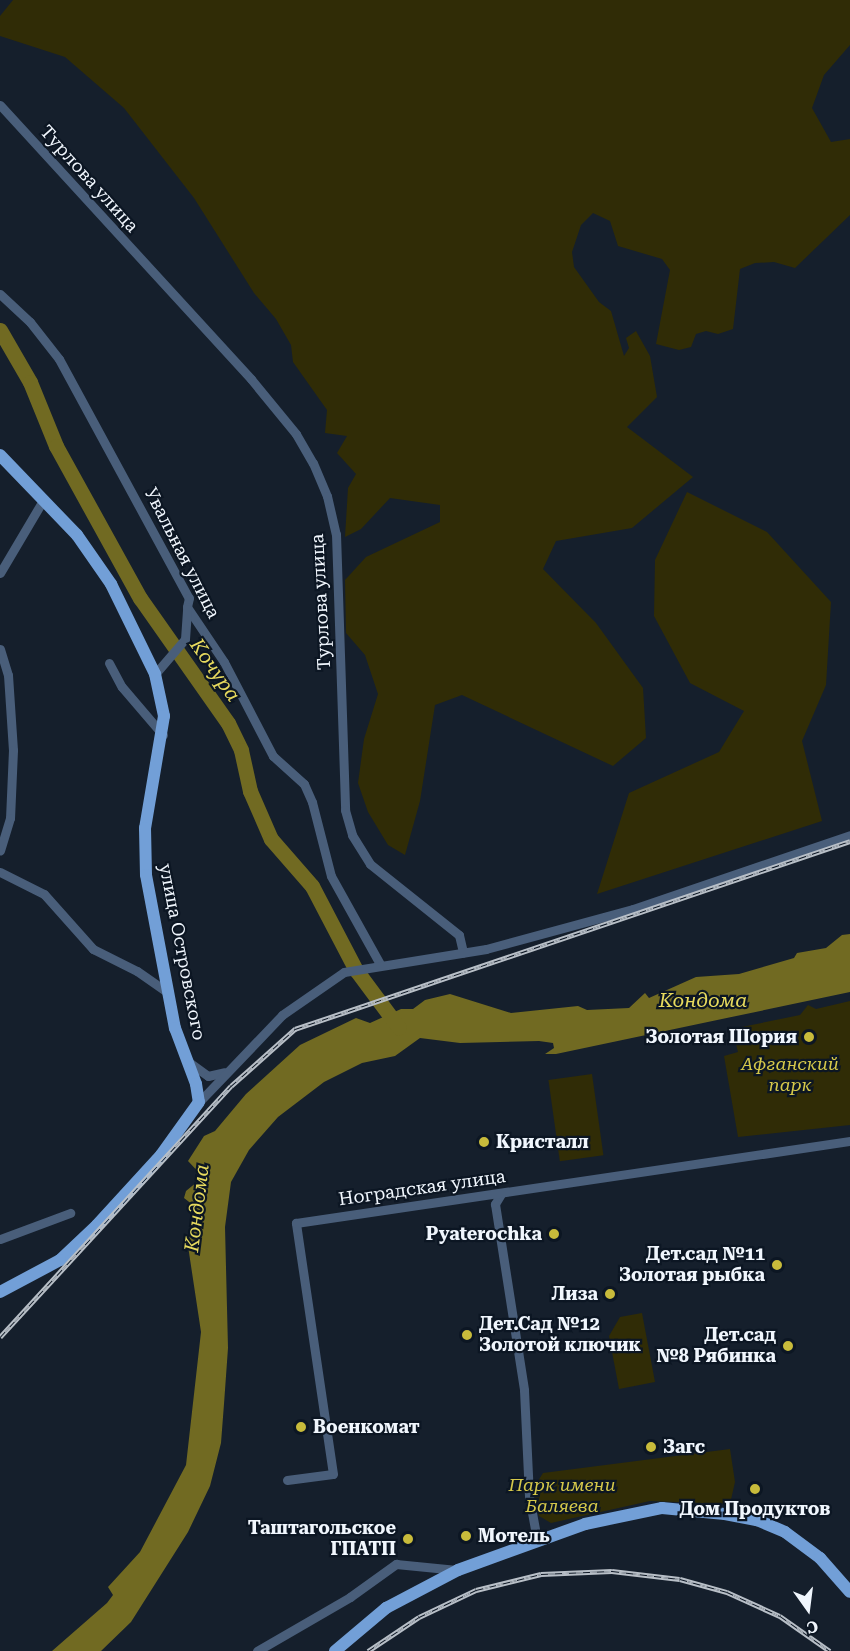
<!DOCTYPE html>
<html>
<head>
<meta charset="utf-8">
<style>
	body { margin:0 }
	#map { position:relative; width:850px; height:1651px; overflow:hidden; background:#151f2c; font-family:"Roboto Serif",serif }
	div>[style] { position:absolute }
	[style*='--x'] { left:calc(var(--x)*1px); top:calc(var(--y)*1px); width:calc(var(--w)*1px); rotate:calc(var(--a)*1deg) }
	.green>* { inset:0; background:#302c06; transform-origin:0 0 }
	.water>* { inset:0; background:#716a22 }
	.river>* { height:15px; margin:-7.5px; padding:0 7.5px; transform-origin:7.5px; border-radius:7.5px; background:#716a22 }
	.minor>* { height:9px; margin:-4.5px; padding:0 4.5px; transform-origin:4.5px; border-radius:4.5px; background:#495e7a }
	.major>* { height:12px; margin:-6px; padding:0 6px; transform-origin:6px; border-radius:6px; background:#729fd7 }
	.rail>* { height:4.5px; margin-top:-2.25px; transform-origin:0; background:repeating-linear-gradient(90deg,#0c1623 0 7px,#b8bfc7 0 14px); box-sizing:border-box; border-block:2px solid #b8bfc7 }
	.dots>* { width:16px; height:16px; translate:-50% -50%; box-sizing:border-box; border:3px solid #0c1623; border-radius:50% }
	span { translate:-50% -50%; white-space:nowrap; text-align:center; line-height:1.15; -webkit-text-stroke:4.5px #0c1623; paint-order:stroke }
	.street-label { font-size:18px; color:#f0f6fd }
	.poi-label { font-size:18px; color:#f0f6fd; font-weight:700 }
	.right { translate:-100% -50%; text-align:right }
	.left { translate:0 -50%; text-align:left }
	.park-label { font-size:18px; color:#d5c84a; font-style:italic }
	.water-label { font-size:20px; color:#e7da5e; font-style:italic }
	.north { position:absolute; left:778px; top:1579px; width:60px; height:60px; -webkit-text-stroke:4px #0c1623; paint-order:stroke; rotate:166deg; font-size:16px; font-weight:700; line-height:24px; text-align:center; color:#f0f6fd }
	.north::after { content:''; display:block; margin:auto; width:21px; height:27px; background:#f0f6fd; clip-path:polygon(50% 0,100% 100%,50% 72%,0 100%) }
</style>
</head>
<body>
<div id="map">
	<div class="green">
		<i style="clip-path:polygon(13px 0,850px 0,850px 45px,824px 75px,812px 108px,831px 142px,850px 139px,850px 215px,795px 268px,774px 262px,755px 263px,740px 269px,733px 329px,718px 334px,706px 331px,696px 334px,691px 347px,679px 350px,656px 344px,670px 270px,662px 259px,618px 246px,610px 221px,593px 213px,581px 225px,572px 252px,574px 267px,599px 302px,611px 311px,624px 356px,629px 348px,626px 338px,636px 331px,650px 356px,657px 397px,627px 427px,693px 477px,632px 528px,556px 541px,543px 569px,596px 623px,643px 688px,646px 738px,613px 766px,462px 695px,435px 705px,420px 801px,405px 855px,388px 845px,368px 812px,358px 783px,364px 739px,378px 694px,365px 655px,346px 633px,345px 580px,366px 557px,440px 522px,440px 505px,390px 498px,361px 529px,345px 537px,348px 488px,356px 474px,337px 453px,347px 436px,325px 433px,327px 410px,293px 362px,291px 345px,276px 319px,254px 293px,194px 198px,124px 108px,65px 57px,0 36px,0 16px)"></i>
		<i style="clip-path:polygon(687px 492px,767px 532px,831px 602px,826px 685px,802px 741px,822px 821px,597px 894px,629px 793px,719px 752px,744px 711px,690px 683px,654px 616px,655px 560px)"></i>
		<i style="clip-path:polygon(850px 1001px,850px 1125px,738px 1137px,724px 1056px,738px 1052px,732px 1029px,800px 1015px,808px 1005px,816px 1009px)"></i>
		<i style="left:592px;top:1074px;width:82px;height:44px;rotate:82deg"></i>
		<i style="clip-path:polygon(642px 1313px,655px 1382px,619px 1389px,609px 1336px,620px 1317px)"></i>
		<i style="clip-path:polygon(730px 1449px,735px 1482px,730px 1504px,650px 1501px,551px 1523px,539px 1516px,533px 1489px,543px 1473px)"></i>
	</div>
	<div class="water">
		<i style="clip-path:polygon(850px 934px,850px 992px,556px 1054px,545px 1054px,554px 1048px,553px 1043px,539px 1041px,460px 1043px,420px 1038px,395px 1056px,362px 1063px,324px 1082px,278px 1117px,249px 1150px,231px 1182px,225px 1227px,228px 1348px,224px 1404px,221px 1443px,210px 1486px,188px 1532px,131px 1622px,101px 1651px,52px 1651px,107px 1603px,113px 1595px,108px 1587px,140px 1552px,186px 1465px,201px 1332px,188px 1246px,194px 1212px,193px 1205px,184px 1198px,186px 1191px,203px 1177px,188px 1161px,204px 1136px,215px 1131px,246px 1094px,300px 1045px,356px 1018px,370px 1023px,401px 1009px,413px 1009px,425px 1000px,450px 994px,511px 1013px,578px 1006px,587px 1010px,629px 1008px,645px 993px,649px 998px,696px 977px,739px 974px,794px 958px,797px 953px,826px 948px,842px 935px)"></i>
	</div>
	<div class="river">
		<i style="--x:0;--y:330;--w:60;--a:60"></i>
		<i style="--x:30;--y:382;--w:69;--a:67.9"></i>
		<i style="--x:56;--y:446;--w:174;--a:61.1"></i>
		<i style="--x:140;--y:598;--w:153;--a:54.9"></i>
		<i style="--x:228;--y:723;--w:30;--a:64"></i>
		<i style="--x:241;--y:750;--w:42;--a:77.6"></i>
		<i style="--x:250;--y:791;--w:52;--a:66.4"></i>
		<i style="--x:271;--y:839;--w:62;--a:48.9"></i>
		<i style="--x:312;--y:886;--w:95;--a:62.4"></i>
		<i style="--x:356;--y:970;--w:72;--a:53.4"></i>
	</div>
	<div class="minor">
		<i style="--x:0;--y:105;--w:372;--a:47.5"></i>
		<i style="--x:251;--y:379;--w:71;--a:50.7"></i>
		<i style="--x:296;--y:434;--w:34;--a:60"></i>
		<i style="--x:313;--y:463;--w:36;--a:67"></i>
		<i style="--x:327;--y:496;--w:39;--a:77"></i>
		<i style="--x:336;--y:534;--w:276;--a:88.1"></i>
		<i style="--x:345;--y:810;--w:26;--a:74"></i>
		<i style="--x:352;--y:835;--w:34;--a:58"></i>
		<i style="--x:370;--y:864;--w:114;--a:38.6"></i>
		<i style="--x:459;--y:935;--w:18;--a:77"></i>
		<i style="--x:0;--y:294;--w:41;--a:43"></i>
		<i style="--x:30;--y:322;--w:47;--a:51.9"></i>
		<i style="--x:59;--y:359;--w:272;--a:61.5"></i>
		<i style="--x:189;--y:598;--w:9;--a:103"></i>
		<i style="--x:187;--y:607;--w:66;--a:56.1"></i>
		<i style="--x:224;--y:662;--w:106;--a:62.5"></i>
		<i style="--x:273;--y:756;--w:42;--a:42.1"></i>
		<i style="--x:304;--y:784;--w:20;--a:66"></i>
		<i style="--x:312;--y:802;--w:76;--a:75.6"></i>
		<i style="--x:331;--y:876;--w:101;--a:60.9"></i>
		<i style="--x:0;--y:573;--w:82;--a:-59.4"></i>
		<i style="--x:0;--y:649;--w:27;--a:73"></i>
		<i style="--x:8;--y:675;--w:75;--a:86.2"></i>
		<i style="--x:13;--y:750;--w:68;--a:92.5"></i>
		<i style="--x:10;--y:818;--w:34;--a:107"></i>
		<i style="--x:109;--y:663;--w:27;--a:62"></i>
		<i style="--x:122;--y:687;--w:63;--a:49.5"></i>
		<i style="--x:155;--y:674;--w:46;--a:-49.4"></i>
		<i style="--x:185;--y:639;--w:30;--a:-86"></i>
		<i style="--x:0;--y:872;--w:49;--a:26.6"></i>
		<i style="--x:44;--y:894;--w:74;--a:48.3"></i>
		<i style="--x:93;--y:949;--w:49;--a:26.6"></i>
		<i style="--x:137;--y:971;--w:38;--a:35"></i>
		<i style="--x:190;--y:1063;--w:22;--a:36"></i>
		<i style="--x:208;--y:1076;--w:17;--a:-13"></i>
		<i style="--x:199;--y:1102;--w:120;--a:-46.3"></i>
		<i style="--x:282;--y:1015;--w:75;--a:-34.7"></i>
		<i style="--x:344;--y:972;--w:144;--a:-9.2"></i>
		<i style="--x:486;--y:949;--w:152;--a:-15.2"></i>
		<i style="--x:633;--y:909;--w:229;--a:-18.8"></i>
		<i style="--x:501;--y:1194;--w:12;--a:121"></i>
		<i style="--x:495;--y:1204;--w:188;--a:81.1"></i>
		<i style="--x:524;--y:1390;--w:106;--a:87.3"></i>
		<i style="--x:529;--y:1496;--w:45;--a:79.7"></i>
		<i style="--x:0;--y:1239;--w:75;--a:-20.4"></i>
		<i style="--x:287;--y:1480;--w:46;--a:-7.4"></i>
		<i style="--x:333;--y:1474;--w:254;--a:-98.4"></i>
		<i style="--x:296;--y:1223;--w:560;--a:-8.42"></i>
		<i style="--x:257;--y:1651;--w:108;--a:-30.1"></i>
		<i style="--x:350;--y:1597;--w:57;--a:-35.7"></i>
		<i style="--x:396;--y:1564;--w:61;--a:5.6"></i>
	</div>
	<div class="major">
		<i style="--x:0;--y:455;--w:111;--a:46.1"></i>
		<i style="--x:77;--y:535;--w:60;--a:55.2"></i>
		<i style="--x:111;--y:584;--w:100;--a:63.9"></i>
		<i style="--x:155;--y:674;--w:43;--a:77.9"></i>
		<i style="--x:164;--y:716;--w:114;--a:99.6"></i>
		<i style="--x:145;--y:828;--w:47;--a:88.8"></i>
		<i style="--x:146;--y:875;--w:156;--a:79.3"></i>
		<i style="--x:175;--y:1028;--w:60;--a:69.4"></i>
		<i style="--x:196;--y:1084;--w:18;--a:81"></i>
		<i style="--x:199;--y:1102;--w:65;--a:125.6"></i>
		<i style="--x:161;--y:1155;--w:95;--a:132.4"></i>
		<i style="--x:97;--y:1225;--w:51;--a:136.6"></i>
		<i style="--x:60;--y:1260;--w:68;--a:151.9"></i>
		<i style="--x:335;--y:1651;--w:67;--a:-40.1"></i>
		<i style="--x:386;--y:1608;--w:81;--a:-27.8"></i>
		<i style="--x:458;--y:1570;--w:135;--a:-19.9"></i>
		<i style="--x:585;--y:1524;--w:79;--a:-11.7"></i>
		<i style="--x:662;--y:1508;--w:63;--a:5.4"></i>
		<i style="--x:725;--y:1514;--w:33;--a:11"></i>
		<i style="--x:757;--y:1520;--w:30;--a:23"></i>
		<i style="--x:785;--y:1532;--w:44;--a:36.6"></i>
		<i style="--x:820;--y:1558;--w:45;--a:48.6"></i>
	</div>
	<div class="rail">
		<i style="--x:0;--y:1337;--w:341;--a:-47.4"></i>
		<i style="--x:231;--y:1086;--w:86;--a:-41.7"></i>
		<i style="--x:295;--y:1029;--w:586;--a:-18.71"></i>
		<i style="--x:368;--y:1651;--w:61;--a:-33.7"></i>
		<i style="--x:419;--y:1617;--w:63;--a:-25.3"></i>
		<i style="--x:476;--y:1590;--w:67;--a:-13.8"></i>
		<i style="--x:541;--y:1574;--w:71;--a:-2.4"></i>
		<i style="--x:612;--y:1571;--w:68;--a:6.7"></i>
		<i style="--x:680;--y:1579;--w:49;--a:15.5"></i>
		<i style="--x:727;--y:1592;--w:58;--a:24.4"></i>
		<i style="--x:780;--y:1616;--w:61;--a:35"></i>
	</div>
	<div class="dots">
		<i style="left:809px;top:1037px;background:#c8bb3b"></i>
		<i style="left:484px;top:1142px;background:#c8bb3b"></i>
		<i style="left:554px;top:1234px;background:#c8bb3b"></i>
		<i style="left:777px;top:1265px;background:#c8bb3b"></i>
		<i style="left:610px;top:1294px;background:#c8bb3b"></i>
		<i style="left:467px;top:1335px;background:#c8bb3b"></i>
		<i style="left:788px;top:1346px;background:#c8bb3b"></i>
		<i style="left:301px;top:1427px;background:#c8bb3b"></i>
		<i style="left:651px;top:1447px;background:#c8bb3b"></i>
		<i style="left:755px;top:1489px;background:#c8bb3b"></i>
		<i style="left:466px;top:1536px;background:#c8bb3b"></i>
		<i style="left:408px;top:1539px;background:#c8bb3b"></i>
	</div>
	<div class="street-label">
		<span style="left:89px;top:179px;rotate:48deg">Турлова улица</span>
		<span style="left:182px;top:553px;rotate:63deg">Увальная улица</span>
		<span style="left:321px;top:602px;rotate:-93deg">Турлова улица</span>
		<span style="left:182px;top:952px;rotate:79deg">улица Островского</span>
		<span style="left:422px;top:1188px;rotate:-8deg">Ноградская улица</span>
	</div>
	<div class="poi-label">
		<span class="right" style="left:797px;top:1037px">Золотая Шория</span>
		<span class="left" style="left:496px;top:1142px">Кристалл</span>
		<span class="right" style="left:542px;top:1234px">Pyaterochka</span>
		<span class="right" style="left:765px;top:1265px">Дет.сад №11<br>Золотая рыбка</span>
		<span class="right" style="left:598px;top:1294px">Лиза</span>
		<span class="left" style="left:479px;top:1335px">Дет.Сад №12<br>Золотой ключик</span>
		<span class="right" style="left:776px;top:1346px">Дет.сад<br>№8 Рябинка</span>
		<span class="left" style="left:313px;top:1427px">Военкомат</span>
		<span class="left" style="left:663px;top:1447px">Загс</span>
		<span style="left:755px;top:1509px">Дом Продуктов</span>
		<span class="right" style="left:396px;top:1539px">Таштагольское<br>ГПАТП</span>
		<span class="left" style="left:478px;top:1536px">Мотель</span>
	</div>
	<div class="park-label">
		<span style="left:790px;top:1075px">Афганский<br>парк</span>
		<span style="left:562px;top:1496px">Парк имени<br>Баляева</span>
	</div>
	<div class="water-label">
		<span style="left:215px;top:670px;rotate:55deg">Кочура</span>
		<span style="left:703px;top:1000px">Кондома</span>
		<span style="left:197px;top:1208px;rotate:-83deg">Кондома</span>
	</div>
	<div class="north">С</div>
</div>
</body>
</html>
